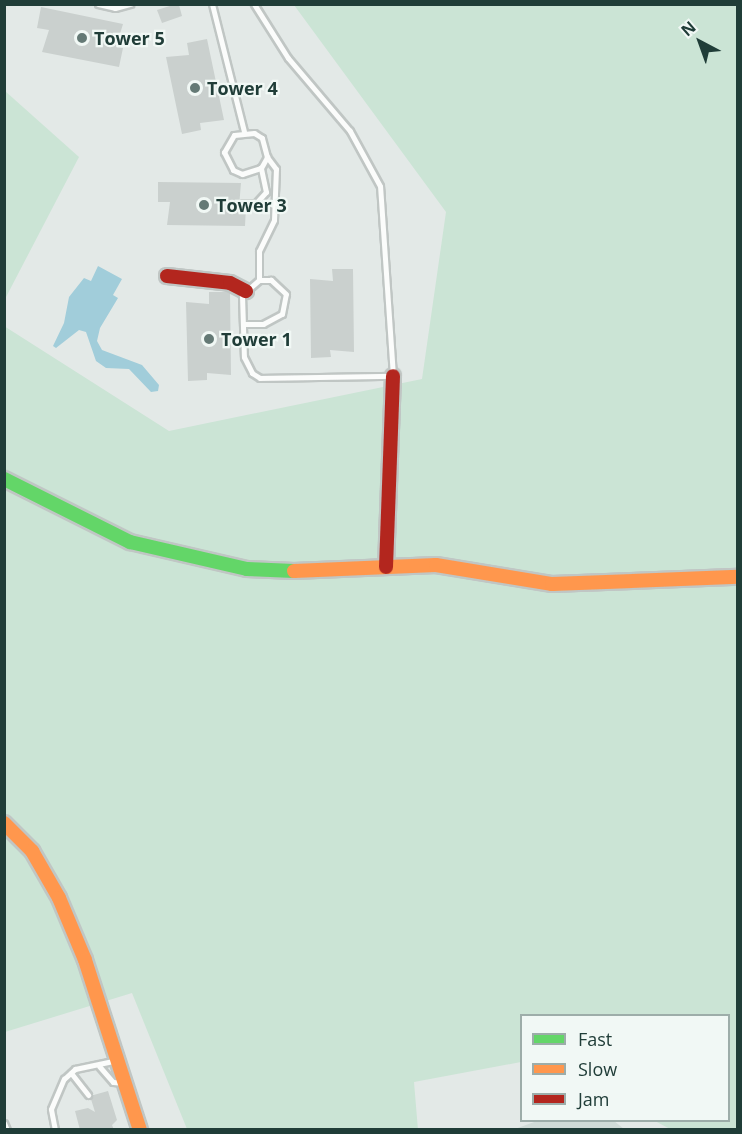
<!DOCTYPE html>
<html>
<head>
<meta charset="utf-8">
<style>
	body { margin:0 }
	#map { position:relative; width:742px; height:1134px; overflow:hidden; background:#e3e9e7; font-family:"Open Sans",sans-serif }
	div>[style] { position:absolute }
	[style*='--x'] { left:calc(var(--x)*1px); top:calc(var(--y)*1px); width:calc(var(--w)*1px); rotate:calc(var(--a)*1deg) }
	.built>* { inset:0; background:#d0dbd7 }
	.green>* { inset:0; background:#cbe4d5 }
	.water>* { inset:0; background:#a1cdda }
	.building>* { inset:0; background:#cad0ce }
	.roads { filter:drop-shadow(2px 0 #c0c6c4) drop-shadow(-2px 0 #c0c6c4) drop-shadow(0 2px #c0c6c4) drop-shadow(0 -2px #c0c6c4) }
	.lane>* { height:5px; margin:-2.5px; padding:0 2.5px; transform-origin:2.5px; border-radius:2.5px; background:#fbfcfb }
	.fast>* { height:14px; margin:-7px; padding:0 7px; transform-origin:7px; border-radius:7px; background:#63d668 }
	.slow>* { height:14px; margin:-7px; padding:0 7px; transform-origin:7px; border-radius:7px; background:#ff974d }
	.jam>* { height:14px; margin:-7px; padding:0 7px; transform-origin:7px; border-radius:7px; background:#b3261e }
	.dots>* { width:16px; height:16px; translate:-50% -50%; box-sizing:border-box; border:3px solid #f1f8f5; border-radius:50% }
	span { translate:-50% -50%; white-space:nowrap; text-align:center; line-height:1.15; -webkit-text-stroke:4.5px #f1f8f5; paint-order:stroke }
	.poi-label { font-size:18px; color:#203d38; font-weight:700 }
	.left { translate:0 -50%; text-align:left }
	.frame { position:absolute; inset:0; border:6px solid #203d38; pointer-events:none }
	.legend { position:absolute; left:520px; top:1014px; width:210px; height:108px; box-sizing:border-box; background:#f1f8f5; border:2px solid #9dada9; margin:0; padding:8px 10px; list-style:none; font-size:18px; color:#203d38 }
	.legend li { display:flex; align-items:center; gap:12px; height:30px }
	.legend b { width:30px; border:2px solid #9dada9 }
	.north { position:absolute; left:670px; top:12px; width:60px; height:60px; -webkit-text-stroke:4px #f1f8f5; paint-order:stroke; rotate:319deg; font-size:16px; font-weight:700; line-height:24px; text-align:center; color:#203d38 }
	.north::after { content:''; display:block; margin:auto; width:21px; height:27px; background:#203d38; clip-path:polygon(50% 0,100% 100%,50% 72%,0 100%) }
</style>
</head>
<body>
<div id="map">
	<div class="built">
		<i style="clip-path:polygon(537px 1121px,614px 1121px,624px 1129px,515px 1129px)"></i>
	</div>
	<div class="green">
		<i style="clip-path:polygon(294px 5px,737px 5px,737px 1129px,670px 1129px,655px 1121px,728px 1120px,728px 1016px,522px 1016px,521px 1062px,414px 1082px,418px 1130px,187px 1129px,132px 993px,5px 1032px,4px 326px,169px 431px,422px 379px,446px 212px)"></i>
		<i style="clip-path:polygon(5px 91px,79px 157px,5px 299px)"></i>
	</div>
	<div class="water">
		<i style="clip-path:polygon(98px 266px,122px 279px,113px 295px,118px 298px,100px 328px,97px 341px,102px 350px,142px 365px,159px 385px,158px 391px,151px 392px,129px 369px,106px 368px,96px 361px,86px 332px,79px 330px,56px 348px,53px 346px,64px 323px,69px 297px,84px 278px,91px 281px)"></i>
	</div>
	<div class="building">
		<i style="clip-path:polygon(173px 5px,179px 5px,182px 16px,162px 23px,157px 10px)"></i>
		<i style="clip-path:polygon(41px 7px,123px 24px,116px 47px,123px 48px,119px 67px,42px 52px,49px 30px,37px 28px)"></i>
		<i style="clip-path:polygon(207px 39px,224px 120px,200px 123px,201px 130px,182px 134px,166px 57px,189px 55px,187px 43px)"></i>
		<i style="clip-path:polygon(158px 182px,241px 183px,239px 207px,246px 207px,245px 226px,167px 225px,170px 202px,158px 202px)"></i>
		<i style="clip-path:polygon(332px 269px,353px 269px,354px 352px,330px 350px,331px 357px,311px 358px,310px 279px,333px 281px)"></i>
		<i style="clip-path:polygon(209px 292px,230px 292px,231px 375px,207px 373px,207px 380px,188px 381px,186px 302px,209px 304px)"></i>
		<i style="clip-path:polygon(108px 1091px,117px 1120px,112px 1125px,114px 1130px,80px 1130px,75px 1111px,88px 1108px,95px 1112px,90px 1096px)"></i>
	</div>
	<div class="roads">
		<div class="lane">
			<i style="--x:98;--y:4;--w:17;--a:13"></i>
			<i style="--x:115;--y:8;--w:16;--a:-15"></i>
			<i style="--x:212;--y:4;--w:131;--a:75.9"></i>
			<i style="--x:243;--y:203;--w:13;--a:0"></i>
			<i style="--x:256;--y:203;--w:15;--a:-48"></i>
			<i style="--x:266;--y:192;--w:25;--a:-102"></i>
			<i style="--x:259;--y:280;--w:29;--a:-90"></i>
			<i style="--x:259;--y:251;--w:34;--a:-64"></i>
			<i style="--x:274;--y:220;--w:51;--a:-87.8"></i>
			<i style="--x:276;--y:169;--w:15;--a:-127"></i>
			<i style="--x:267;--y:157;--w:20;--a:-105"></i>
			<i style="--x:262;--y:138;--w:9;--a:-148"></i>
			<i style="--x:254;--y:133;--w:20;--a:174"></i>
			<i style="--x:234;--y:135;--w:20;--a:120"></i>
			<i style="--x:224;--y:152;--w:20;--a:63"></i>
			<i style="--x:233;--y:170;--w:10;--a:24"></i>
			<i style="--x:242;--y:174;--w:20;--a:-18"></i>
			<i style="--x:261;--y:168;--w:13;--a:-61"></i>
			<i style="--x:243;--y:324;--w:20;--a:0"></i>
			<i style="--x:263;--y:324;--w:21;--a:-28"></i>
			<i style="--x:282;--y:314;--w:20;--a:-79"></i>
			<i style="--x:286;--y:294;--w:21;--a:-137"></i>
			<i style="--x:271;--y:280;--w:12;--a:180"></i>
			<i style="--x:259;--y:280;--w:23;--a:139"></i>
			<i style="--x:242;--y:295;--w:62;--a:88.2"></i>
			<i style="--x:244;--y:357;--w:18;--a:63"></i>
			<i style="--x:252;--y:373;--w:9;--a:32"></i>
			<i style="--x:260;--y:378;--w:133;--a:-0.9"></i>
			<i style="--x:393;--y:376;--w:190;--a:-93.9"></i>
			<i style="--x:380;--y:186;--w:63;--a:-118.6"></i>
			<i style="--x:350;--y:131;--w:96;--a:-130.3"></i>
			<i style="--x:288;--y:58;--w:64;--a:-122.2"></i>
			<i style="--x:99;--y:1066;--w:21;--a:49"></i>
			<i style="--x:113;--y:1082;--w:11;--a:5"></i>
			<i style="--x:71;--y:1073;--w:28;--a:52"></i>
			<i style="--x:4;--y:1123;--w:8;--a:67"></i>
			<i style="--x:55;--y:1130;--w:21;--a:-101"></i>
			<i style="--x:51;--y:1109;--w:33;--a:-67"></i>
			<i style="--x:64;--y:1079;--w:15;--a:-42"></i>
			<i style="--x:75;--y:1069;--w:40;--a:-12"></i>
		</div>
		<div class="fast">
			<i style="--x:4;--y:479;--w:141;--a:26.6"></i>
			<i style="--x:130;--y:542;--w:120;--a:13"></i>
			<i style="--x:247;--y:569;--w:47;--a:2.4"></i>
		</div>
		<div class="slow">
			<i style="--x:294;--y:571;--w:142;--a:-2.4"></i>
			<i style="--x:436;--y:565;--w:118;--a:9.3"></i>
			<i style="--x:552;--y:584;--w:186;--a:-2.2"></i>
			<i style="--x:4;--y:823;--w:40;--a:45"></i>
			<i style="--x:32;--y:851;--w:54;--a:60.1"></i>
			<i style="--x:59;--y:898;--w:67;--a:67.2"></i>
			<i style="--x:85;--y:960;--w:179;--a:72.1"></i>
		</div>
		<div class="jam">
			<i style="--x:167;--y:276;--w:63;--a:6.3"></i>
			<i style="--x:230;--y:283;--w:18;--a:27"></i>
			<i style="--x:386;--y:567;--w:191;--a:-87.9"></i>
		</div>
	</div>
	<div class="dots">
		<i style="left:82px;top:38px;background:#647975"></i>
		<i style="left:195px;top:88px;background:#647975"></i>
		<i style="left:204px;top:205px;background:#647975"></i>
		<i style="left:209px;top:339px;background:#647975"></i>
	</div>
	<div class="poi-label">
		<span class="left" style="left:94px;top:38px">Tower 5</span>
		<span class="left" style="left:207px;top:88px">Tower 4</span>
		<span class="left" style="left:216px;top:205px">Tower 3</span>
		<span class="left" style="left:221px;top:339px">Tower 1</span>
	</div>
	<div class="frame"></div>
	<ul class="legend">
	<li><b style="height:8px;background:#63d668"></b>Fast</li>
	<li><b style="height:8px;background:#ff974d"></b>Slow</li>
	<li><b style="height:8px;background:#b3261e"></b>Jam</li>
	</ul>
	<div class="north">N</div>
</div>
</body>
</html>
